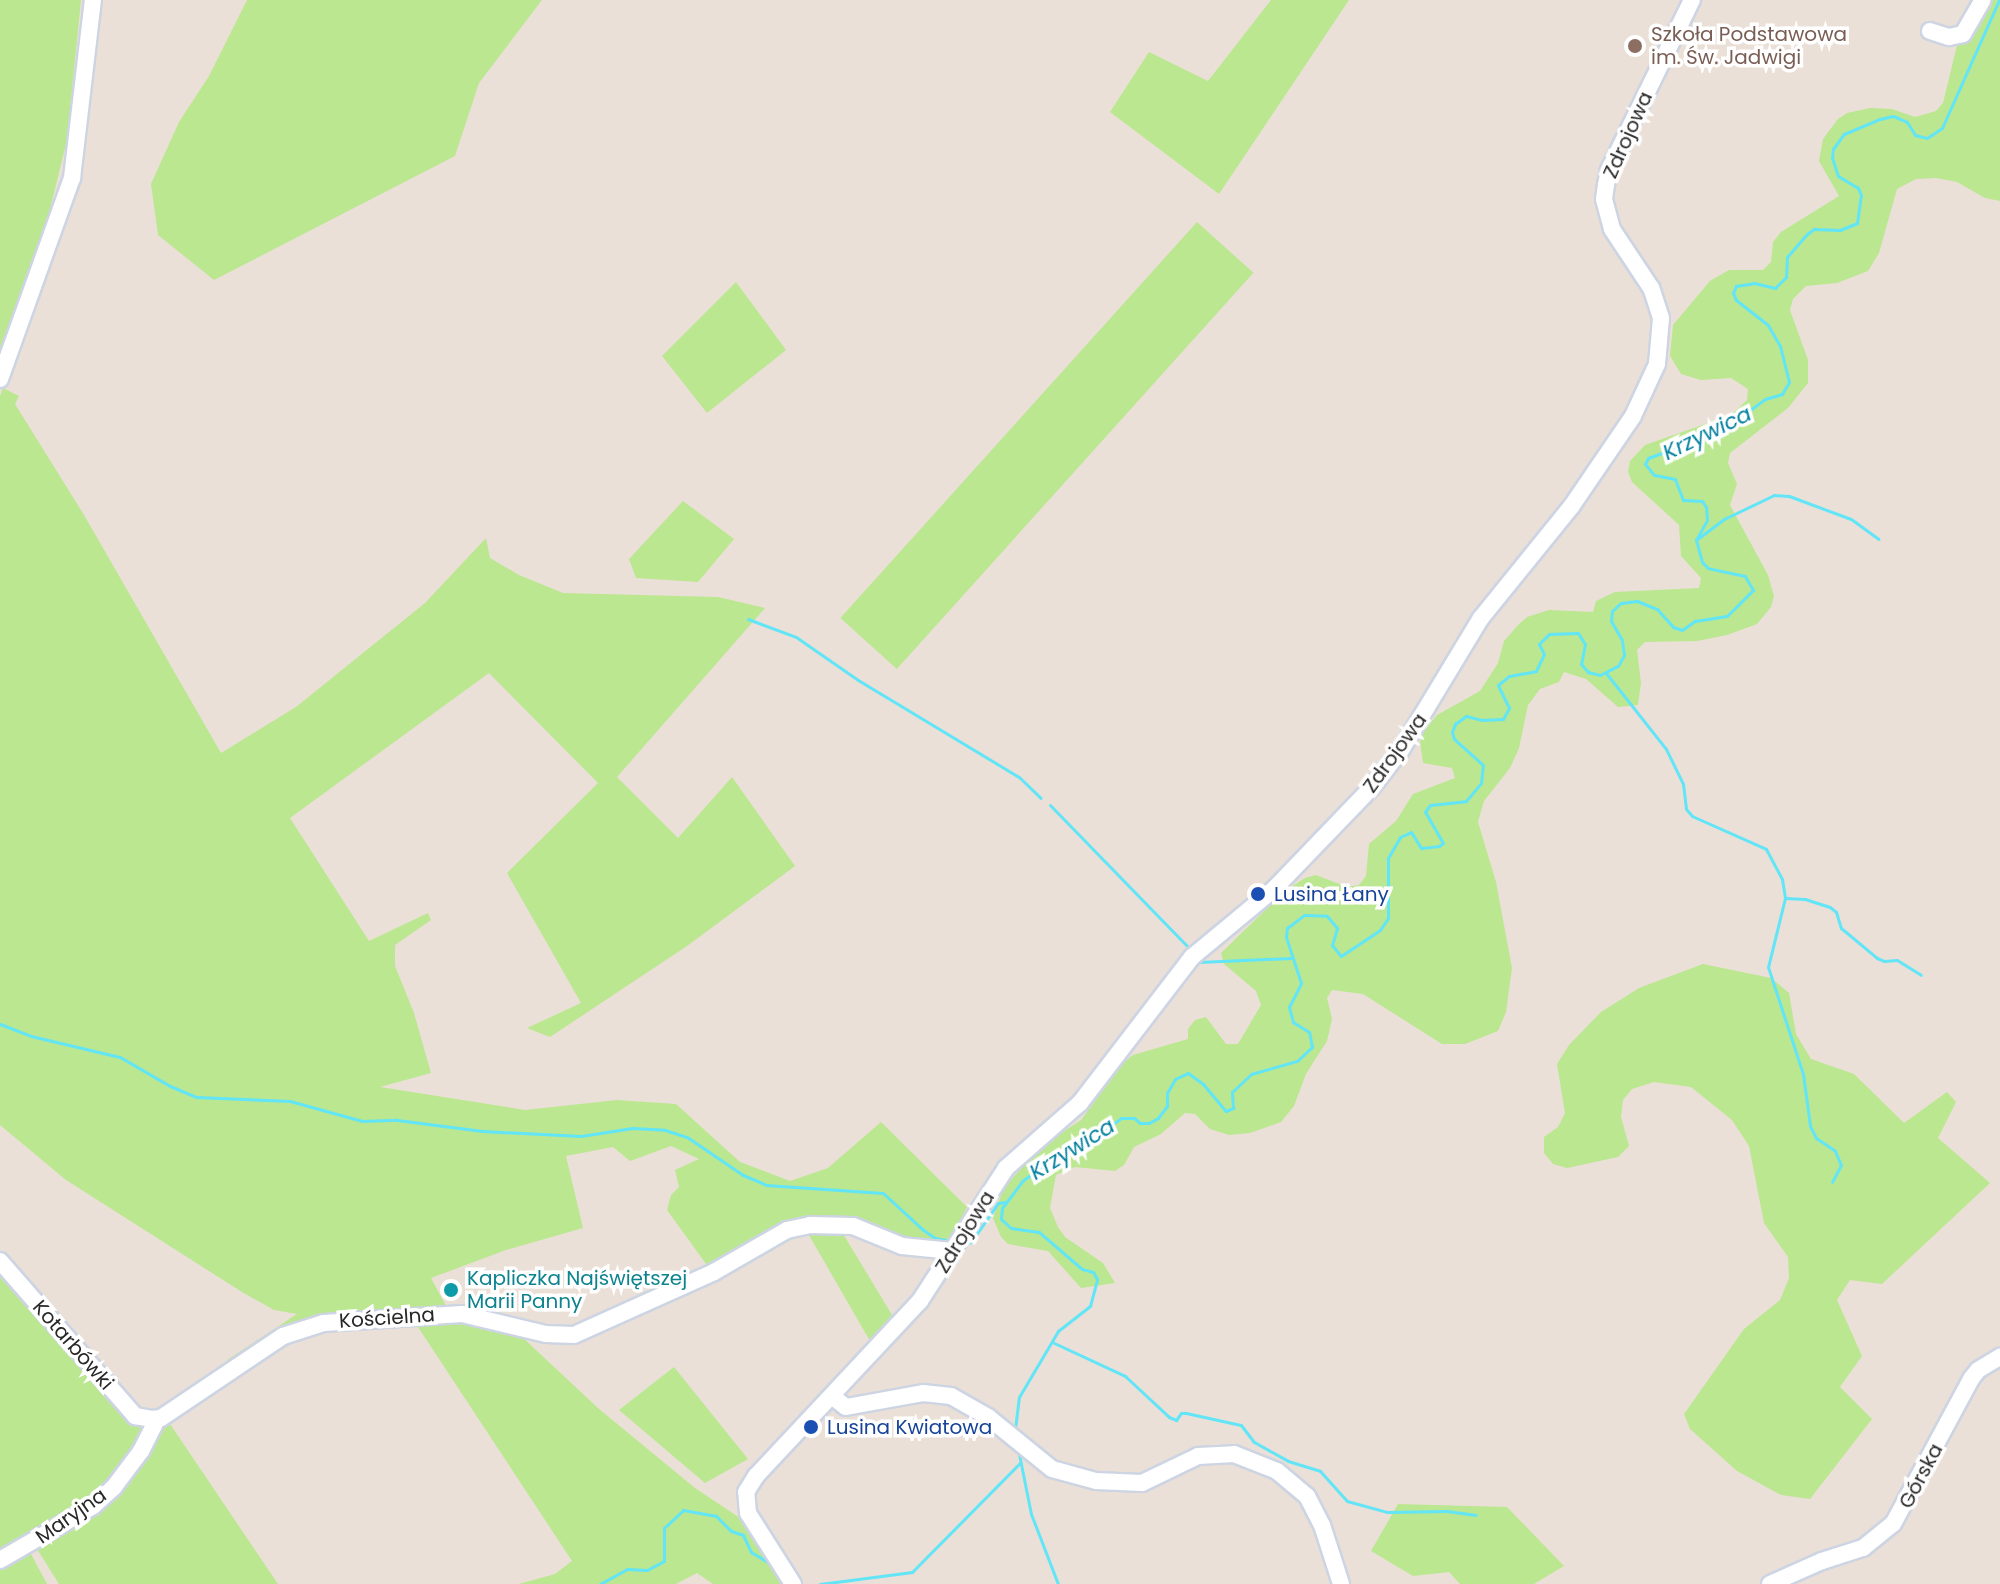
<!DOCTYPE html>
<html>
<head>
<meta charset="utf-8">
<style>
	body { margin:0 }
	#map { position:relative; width:2000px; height:1584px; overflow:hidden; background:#ebe0d7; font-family:Poppins,sans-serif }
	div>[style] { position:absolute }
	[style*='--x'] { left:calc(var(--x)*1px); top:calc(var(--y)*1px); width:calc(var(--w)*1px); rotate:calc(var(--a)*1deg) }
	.green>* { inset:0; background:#bae78f; transform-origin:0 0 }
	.stream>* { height:3px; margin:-1.5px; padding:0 1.5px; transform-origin:1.5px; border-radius:1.5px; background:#61e5f7 }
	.roads { filter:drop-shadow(2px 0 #cdd4e2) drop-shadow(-2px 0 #cdd4e2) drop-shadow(0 2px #cdd4e2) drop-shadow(0 -2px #cdd4e2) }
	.minor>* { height:16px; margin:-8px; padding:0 8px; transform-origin:8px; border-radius:8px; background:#fff }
	.dots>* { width:22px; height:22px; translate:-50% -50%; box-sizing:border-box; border:4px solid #fff; border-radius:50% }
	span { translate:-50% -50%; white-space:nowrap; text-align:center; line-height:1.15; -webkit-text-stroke:7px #fff; paint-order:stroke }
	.education-label { font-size:20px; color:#785e54 }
	.left { translate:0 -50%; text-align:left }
	.street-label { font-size:20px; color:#272727 }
	.transit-label { font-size:20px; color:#164399 }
	.culture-label { font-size:20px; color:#0d838f }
	.water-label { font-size:22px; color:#04819f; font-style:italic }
</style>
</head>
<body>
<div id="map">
	<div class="green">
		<i style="clip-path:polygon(0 0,81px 0,67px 140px,41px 246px,0 353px)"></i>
		<i style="clip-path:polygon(247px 0,542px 0,479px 83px,455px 156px,214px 280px,158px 235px,151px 184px,179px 122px,209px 76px)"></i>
		<i style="clip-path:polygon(1271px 0,1349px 0,1219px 194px,1110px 112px,1149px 52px,1208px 81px)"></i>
		<i style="clip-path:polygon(1981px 0,2000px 0,2000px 201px,1985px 198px,1957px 182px,1936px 178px,1916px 179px,1897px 189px,1879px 253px,1868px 271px,1837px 283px,1806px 286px,1793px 299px,1790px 310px,1808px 360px,1808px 383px,1788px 408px,1730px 453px,1728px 463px,1737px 484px,1730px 505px,1768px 575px,1774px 596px,1771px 607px,1757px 624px,1727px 635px,1697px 641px,1645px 642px,1637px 650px,1641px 683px,1638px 705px,1618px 707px,1586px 679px,1564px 672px,1559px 682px,1540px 689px,1528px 705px,1519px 748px,1510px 768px,1484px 801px,1478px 822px,1496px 882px,1512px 968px,1506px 1012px,1498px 1031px,1465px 1044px,1442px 1044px,1363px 994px,1332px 990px,1327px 998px,1332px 1019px,1327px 1041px,1306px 1074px,1294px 1106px,1281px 1122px,1250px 1133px,1229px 1135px,1210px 1129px,1195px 1114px,1185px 1113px,1161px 1134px,1134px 1147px,1124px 1165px,1115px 1171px,1075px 1167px,1056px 1175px,1050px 1208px,1058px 1227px,1065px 1237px,1103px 1263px,1115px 1283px,1081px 1288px,1048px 1251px,1008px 1244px,1001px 1237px,993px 1218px,1004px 1187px,1042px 1146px,1081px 1120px,1124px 1062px,1133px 1055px,1188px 1039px,1188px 1029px,1195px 1020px,1206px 1017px,1226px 1044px,1238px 1044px,1261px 1005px,1256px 991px,1224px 964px,1221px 953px,1286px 890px,1305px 878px,1316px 875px,1347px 887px,1359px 885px,1366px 876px,1369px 844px,1396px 821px,1413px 794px,1455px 778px,1452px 768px,1423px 763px,1420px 742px,1423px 732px,1437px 715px,1480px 691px,1498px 663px,1504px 641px,1519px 624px,1527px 617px,1549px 610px,1593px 612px,1596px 601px,1615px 592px,1699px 588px,1701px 578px,1681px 556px,1679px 525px,1632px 482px,1628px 472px,1630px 461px,1645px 445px,1731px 415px,1747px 400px,1748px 389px,1731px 378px,1701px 380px,1681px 374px,1670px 356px,1673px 325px,1710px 281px,1729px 270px,1763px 270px,1771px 262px,1773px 242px,1781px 232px,1839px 196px,1819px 161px,1823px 139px,1838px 119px,1847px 113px,1870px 108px,1892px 109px,1915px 117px,1936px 111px,1943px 103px,1959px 37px)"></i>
		<i style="left:1197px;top:222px;width:76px;height:533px;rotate:42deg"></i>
		<i style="clip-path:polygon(736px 282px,786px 350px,707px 413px,662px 356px)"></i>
		<i style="clip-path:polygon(3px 388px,19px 396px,15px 404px,84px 515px,221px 753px,296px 707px,425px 603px,486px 538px,490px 558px,519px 575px,563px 593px,718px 597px,765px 608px,617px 777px,678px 838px,732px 777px,795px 866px,687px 946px,550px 1037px,527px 1028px,581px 1003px,507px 873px,598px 783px,489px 673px,290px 818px,369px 941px,428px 913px,431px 920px,395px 945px,395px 966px,414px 1013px,431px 1073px,380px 1087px,525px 1110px,617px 1100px,676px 1104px,740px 1162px,790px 1181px,828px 1168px,881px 1122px,967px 1207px,947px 1246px,898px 1239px,818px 1218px,709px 1268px,667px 1210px,671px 1195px,679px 1187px,675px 1170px,699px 1159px,671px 1146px,630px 1161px,613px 1147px,566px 1156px,583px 1228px,506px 1250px,431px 1278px,447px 1308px,296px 1321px,231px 1364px,227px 1360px,297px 1314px,274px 1310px,242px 1292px,66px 1180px,0 1125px,0 396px)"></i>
		<i style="clip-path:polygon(683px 501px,734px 539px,698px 582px,636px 578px,629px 559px)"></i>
		<i style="clip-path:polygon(1703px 964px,1771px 978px,1789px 993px,1796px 1034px,1811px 1059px,1854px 1074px,1904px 1123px,1947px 1092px,1956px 1102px,1938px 1138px,1990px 1183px,1882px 1284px,1850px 1280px,1837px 1300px,1862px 1356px,1840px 1387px,1872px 1419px,1810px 1499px,1781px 1495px,1737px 1471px,1690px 1429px,1684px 1414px,1744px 1329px,1780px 1300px,1789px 1278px,1788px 1257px,1764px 1223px,1749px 1146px,1732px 1120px,1691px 1087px,1654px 1082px,1632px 1089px,1623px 1100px,1621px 1117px,1629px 1146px,1618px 1157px,1567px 1168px,1553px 1164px,1544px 1153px,1544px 1137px,1558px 1127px,1565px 1113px,1557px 1064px,1569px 1045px,1601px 1012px,1639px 988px)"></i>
		<i style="clip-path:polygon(839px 1227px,892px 1315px,870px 1341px,806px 1230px)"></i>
		<i style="clip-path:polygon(0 1269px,146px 1431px,118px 1473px,99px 1491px,69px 1516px,0 1554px)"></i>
		<i style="clip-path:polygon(414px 1321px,462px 1321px,520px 1335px,599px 1409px,695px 1488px,740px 1518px,786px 1584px,713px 1584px,697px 1573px,676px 1584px,519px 1584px,555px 1574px,572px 1561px)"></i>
		<i style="clip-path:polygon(674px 1367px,748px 1459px,705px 1483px,619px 1410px)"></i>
		<i style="clip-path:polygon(168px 1421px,278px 1584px,59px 1584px,37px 1549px,102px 1504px)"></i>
		<i style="clip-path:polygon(1398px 1504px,1507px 1507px,1564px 1566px,1534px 1584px,1460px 1584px,1449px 1572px,1413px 1576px,1371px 1551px)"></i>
		<i style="clip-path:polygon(30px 1552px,47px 1584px,0 1584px,0 1565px)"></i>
	</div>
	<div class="stream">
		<i style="--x:1696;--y:540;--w:35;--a:-37"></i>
		<i style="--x:1724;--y:519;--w:55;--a:-25.6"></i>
		<i style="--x:1774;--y:495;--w:15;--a:4"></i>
		<i style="--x:1789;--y:496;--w:66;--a:20.4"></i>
		<i style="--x:1851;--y:519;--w:34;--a:36"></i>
		<i style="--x:748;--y:619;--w:51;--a:20.6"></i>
		<i style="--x:796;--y:637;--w:75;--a:34.7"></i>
		<i style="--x:858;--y:680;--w:188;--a:31.1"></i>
		<i style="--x:1019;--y:777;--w:30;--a:44"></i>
		<i style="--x:1606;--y:673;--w:97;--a:51.7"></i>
		<i style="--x:1666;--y:749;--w:39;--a:64"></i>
		<i style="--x:1683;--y:784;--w:25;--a:83"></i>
		<i style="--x:1686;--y:809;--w:9;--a:49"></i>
		<i style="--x:1692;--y:816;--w:81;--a:24"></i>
		<i style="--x:1766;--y:849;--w:34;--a:62"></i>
		<i style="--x:1782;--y:879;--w:19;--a:81"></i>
		<i style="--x:1785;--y:898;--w:71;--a:103.8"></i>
		<i style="--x:1768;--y:967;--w:113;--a:71.9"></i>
		<i style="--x:1803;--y:1074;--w:52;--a:82.3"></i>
		<i style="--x:1810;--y:1126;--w:13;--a:63"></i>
		<i style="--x:1816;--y:1138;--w:23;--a:34"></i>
		<i style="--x:1835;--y:1151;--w:15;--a:67"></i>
		<i style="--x:1841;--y:1165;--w:19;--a:118"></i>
		<i style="--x:1050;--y:805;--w:198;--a:45.8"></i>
		<i style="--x:1785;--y:898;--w:20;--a:3"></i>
		<i style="--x:1805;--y:899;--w:26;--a:18"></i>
		<i style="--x:1830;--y:907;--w:8;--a:40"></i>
		<i style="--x:1836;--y:912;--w:17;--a:73"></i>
		<i style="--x:1841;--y:928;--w:47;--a:39.8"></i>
		<i style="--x:1877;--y:958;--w:8;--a:23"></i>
		<i style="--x:1884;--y:961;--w:13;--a:-4"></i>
		<i style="--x:1897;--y:960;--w:28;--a:32"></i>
		<i style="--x:1199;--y:962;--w:92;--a:-2.5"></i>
		<i style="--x:0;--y:1024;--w:33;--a:21"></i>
		<i style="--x:31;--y:1036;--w:91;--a:13.3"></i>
		<i style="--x:120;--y:1057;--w:58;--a:30.1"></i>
		<i style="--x:170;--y:1086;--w:28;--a:23"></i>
		<i style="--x:196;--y:1097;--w:94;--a:2.4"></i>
		<i style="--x:290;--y:1101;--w:75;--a:15.5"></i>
		<i style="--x:362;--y:1121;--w:35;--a:-2"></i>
		<i style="--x:397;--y:1120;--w:86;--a:7.4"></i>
		<i style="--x:482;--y:1131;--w:99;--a:2.9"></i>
		<i style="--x:581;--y:1136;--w:52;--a:-8.9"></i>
		<i style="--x:632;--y:1128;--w:33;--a:3"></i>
		<i style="--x:665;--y:1130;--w:23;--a:18"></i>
		<i style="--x:687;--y:1137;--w:68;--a:34.2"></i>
		<i style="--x:743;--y:1175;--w:25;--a:23"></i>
		<i style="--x:766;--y:1185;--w:117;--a:3.9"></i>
		<i style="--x:883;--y:1193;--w:53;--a:42.7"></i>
		<i style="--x:922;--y:1229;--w:16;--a:35"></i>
		<i style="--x:935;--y:1238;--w:16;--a:11"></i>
		<i style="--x:965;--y:1244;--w:6;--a:-18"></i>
		<i style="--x:971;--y:1242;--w:47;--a:-55.3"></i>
		<i style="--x:998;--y:1203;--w:8;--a:-7"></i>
		<i style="--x:1052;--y:1342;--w:81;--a:25"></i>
		<i style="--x:1125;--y:1376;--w:60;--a:43"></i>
		<i style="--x:1169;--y:1417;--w:8;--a:23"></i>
		<i style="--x:1176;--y:1420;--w:9;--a:-54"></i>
		<i style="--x:1181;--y:1413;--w:5;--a:0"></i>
		<i style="--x:1186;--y:1413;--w:56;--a:12.3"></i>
		<i style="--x:1241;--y:1425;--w:21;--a:53"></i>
		<i style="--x:1254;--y:1442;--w:39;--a:29"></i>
		<i style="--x:1288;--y:1461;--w:34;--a:17"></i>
		<i style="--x:1320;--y:1471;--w:40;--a:48"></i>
		<i style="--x:1347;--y:1501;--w:41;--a:15.4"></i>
		<i style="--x:1387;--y:1512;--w:60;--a:-1"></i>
		<i style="--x:1447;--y:1511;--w:29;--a:8"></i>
		<i style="--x:1015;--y:1429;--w:32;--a:-83"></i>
		<i style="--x:1019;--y:1397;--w:77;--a:-59.4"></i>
		<i style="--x:1058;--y:1331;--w:41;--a:-38"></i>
		<i style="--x:1090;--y:1306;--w:28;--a:-75"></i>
		<i style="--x:1097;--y:1279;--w:8;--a:-120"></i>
		<i style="--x:1093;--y:1272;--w:11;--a:-165"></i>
		<i style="--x:1082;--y:1269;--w:57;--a:-139.3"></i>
		<i style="--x:1039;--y:1232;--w:28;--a:-172"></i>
		<i style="--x:1011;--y:1228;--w:13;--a:-138"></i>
		<i style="--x:1001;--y:1219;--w:11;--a:-85"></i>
		<i style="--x:1002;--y:1208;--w:34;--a:-53"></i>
		<i style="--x:1022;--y:1181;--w:69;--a:-35.5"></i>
		<i style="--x:1078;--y:1141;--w:20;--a:-18"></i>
		<i style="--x:1097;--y:1135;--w:29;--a:-35"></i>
		<i style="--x:1121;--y:1118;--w:13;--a:0"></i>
		<i style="--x:1134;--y:1118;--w:8;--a:40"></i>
		<i style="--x:1140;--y:1123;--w:9;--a:0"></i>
		<i style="--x:1149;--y:1123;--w:10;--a:-29"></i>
		<i style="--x:1158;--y:1118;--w:15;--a:-53"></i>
		<i style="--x:1167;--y:1106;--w:13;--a:-90"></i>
		<i style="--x:1167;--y:1093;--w:16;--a:-60"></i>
		<i style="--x:1175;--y:1079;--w:14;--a:-25"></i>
		<i style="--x:1188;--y:1073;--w:19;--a:36"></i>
		<i style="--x:1203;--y:1084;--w:35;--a:50"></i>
		<i style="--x:1226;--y:1111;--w:8;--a:-23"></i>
		<i style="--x:1233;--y:1108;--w:16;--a:-94"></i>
		<i style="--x:1232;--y:1092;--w:26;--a:-43"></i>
		<i style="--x:1251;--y:1074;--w:48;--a:-15.8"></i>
		<i style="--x:1297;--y:1061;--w:21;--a:-43"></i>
		<i style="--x:1312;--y:1047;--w:15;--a:-101"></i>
		<i style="--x:1309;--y:1032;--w:19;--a:-148"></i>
		<i style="--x:1293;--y:1022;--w:16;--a:-105"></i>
		<i style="--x:1289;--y:1007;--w:27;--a:-63"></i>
		<i style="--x:1301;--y:983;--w:48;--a:-108.1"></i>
		<i style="--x:1286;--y:937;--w:9;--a:-84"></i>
		<i style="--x:1287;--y:928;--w:21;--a:-37"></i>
		<i style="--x:1304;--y:915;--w:23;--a:2"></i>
		<i style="--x:1327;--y:916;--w:16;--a:50"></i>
		<i style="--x:1337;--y:928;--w:18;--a:106"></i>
		<i style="--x:1332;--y:945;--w:14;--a:51"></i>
		<i style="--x:1341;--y:956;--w:47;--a:-33.7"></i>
		<i style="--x:1380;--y:930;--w:14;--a:-56"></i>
		<i style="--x:1388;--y:918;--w:60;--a:-90"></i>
		<i style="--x:1388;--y:858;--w:24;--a:-60"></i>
		<i style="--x:1400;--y:837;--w:12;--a:-24"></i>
		<i style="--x:1411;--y:832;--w:19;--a:58"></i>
		<i style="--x:1421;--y:848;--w:18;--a:-6"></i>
		<i style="--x:1439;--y:846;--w:5;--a:-37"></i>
		<i style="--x:1443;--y:843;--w:36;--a:-120"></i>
		<i style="--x:1425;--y:812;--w:9;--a:-54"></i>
		<i style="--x:1430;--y:805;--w:36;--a:-6"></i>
		<i style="--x:1466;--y:801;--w:23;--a:-50"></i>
		<i style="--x:1481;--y:783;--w:18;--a:-84"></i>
		<i style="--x:1483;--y:765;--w:39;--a:-138"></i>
		<i style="--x:1454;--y:739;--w:7;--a:-106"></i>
		<i style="--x:1452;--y:732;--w:9;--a:-69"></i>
		<i style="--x:1455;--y:724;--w:14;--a:-36"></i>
		<i style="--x:1466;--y:716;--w:16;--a:14"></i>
		<i style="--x:1482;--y:720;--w:21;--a:-3"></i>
		<i style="--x:1503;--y:719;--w:13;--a:-61"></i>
		<i style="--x:1509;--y:708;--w:25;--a:-116"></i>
		<i style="--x:1498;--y:685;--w:14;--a:-39"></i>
		<i style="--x:1509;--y:676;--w:27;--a:-10"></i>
		<i style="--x:1536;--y:671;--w:19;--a:-65"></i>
		<i style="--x:1544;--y:654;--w:11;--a:-117"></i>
		<i style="--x:1539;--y:644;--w:14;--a:-45"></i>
		<i style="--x:1549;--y:634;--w:29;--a:-2"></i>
		<i style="--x:1578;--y:633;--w:13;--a:58"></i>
		<i style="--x:1585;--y:644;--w:20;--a:101"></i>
		<i style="--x:1581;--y:664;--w:11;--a:49"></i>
		<i style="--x:1588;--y:672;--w:12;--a:14"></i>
		<i style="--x:1600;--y:675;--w:20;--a:-27"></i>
		<i style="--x:1618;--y:666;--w:13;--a:-61"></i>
		<i style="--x:1624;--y:655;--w:15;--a:-98"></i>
		<i style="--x:1622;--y:640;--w:22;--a:-120"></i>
		<i style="--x:1611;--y:621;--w:10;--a:-84"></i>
		<i style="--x:1612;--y:611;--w:12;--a:-42"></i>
		<i style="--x:1621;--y:603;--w:16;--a:-7"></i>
		<i style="--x:1637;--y:601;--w:22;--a:22"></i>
		<i style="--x:1657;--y:609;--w:24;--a:48"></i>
		<i style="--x:1673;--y:627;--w:9;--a:18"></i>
		<i style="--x:1682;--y:630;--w:16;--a:-35"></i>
		<i style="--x:1695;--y:621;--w:32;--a:-9"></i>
		<i style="--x:1727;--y:616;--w:37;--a:-45"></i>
		<i style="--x:1753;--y:590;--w:16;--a:-120"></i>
		<i style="--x:1745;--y:576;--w:38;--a:-168"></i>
		<i style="--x:1708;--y:568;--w:8;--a:-135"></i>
		<i style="--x:1702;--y:562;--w:23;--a:-105"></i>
		<i style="--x:1696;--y:540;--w:23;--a:-61"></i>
		<i style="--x:1707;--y:520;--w:13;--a:-94"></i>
		<i style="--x:1706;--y:507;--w:7;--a:-124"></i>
		<i style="--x:1702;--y:501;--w:19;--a:-177"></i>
		<i style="--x:1683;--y:500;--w:22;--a:-111"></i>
		<i style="--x:1675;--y:479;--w:21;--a:-169"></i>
		<i style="--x:1654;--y:475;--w:14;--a:-129"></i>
		<i style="--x:1645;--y:464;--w:7;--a:-63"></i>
		<i style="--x:1648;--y:458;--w:38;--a:-20"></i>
		<i style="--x:1684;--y:445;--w:20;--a:-37"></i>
		<i style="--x:1700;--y:433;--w:28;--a:-13"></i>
		<i style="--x:1727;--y:427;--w:47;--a:-36.4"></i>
		<i style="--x:1765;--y:399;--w:18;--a:-16"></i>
		<i style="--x:1782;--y:394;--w:14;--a:-60"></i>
		<i style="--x:1789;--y:382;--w:37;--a:-104"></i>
		<i style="--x:1780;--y:346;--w:24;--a:-120"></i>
		<i style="--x:1768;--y:325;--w:41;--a:-142"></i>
		<i style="--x:1736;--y:300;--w:8;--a:-113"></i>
		<i style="--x:1733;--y:293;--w:8;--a:-67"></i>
		<i style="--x:1736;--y:286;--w:18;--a:-9"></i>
		<i style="--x:1754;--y:283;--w:22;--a:13"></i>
		<i style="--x:1775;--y:288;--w:16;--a:-45"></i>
		<i style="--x:1786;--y:277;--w:20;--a:-87"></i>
		<i style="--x:1787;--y:257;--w:30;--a:-49"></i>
		<i style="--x:1807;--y:234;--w:9;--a:-36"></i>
		<i style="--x:1814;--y:229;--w:26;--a:2"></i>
		<i style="--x:1840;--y:230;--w:18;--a:-22"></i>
		<i style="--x:1857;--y:223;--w:28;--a:-82"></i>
		<i style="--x:1861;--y:195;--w:8;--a:-113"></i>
		<i style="--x:1858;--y:188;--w:23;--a:-149"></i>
		<i style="--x:1838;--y:176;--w:19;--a:-108"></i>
		<i style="--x:1832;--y:158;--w:9;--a:-84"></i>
		<i style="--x:1833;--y:149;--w:19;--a:-54"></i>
		<i style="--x:1844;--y:134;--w:39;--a:-23"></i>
		<i style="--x:1880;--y:119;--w:13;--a:-13"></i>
		<i style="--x:1893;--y:116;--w:15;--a:23"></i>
		<i style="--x:1907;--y:122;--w:15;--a:58"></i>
		<i style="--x:1915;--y:135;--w:12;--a:14"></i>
		<i style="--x:1927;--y:138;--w:18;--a:-34"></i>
		<i style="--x:1942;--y:128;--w:140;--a:-66"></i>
		<i style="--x:1018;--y:1449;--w:66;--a:78.7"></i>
		<i style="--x:1031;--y:1514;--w:75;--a:68.9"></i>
		<i style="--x:600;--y:1584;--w:31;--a:-29"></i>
		<i style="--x:627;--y:1569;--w:20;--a:3"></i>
		<i style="--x:647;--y:1570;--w:19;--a:-28"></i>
		<i style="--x:664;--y:1561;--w:33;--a:-90"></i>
		<i style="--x:664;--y:1528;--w:26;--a:-43"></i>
		<i style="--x:683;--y:1510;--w:34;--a:10"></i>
		<i style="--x:716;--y:1516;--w:21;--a:45"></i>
		<i style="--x:731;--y:1531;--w:13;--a:18"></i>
		<i style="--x:743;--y:1535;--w:19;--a:65"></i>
		<i style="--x:751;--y:1552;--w:23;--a:31"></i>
		<i style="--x:820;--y:1584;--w:93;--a:-7.4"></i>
		<i style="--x:912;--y:1572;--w:153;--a:-45.3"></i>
	</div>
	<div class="roads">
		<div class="minor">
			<i style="--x:1930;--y:31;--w:20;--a:18"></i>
			<i style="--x:1949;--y:37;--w:14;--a:-12"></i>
			<i style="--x:1963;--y:34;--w:39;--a:-60"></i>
			<i style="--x:0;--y:379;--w:214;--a:-70.3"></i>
			<i style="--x:72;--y:178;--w:179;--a:-83.3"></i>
			<i style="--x:0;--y:1261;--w:206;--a:48.9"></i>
			<i style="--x:135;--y:1416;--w:17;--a:10"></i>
			<i style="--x:152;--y:1419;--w:9;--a:-6"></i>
			<i style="--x:161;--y:1418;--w:147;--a:-33.9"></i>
			<i style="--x:283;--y:1336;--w:43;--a:-17.6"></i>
			<i style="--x:324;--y:1323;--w:138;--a:-3.7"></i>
			<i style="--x:462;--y:1314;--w:86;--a:13.4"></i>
			<i style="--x:546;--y:1334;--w:28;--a:2"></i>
			<i style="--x:574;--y:1335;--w:154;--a:-24.2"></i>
			<i style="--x:714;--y:1272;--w:84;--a:-29.9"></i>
			<i style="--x:787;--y:1230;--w:24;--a:-12"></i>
			<i style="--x:810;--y:1225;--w:43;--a:1.3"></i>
			<i style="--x:853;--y:1226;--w:53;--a:22.2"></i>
			<i style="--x:902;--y:1246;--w:50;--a:5.7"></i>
			<i style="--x:833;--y:1397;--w:16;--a:38"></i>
			<i style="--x:846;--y:1407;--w:78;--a:-10.3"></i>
			<i style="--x:923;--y:1393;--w:28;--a:6"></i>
			<i style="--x:951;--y:1396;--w:43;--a:29.6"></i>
			<i style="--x:988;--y:1417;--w:82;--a:39.1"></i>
			<i style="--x:1052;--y:1469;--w:46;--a:15.3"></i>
			<i style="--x:1096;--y:1481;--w:46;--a:2.5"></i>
			<i style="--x:1142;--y:1483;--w:62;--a:-25.7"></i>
			<i style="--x:1198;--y:1456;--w:36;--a:-3"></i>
			<i style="--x:1234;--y:1454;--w:46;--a:21.6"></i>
			<i style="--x:1277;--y:1471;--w:39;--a:40"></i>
			<i style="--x:1307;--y:1496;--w:33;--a:63"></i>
			<i style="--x:1322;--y:1525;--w:62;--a:72.1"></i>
			<i style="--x:0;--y:1560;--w:108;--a:-30.1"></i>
			<i style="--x:93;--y:1506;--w:28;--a:-42"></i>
			<i style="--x:114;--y:1487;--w:45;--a:-53.1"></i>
			<i style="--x:141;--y:1451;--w:29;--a:-63"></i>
			<i style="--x:154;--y:1425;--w:6;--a:-108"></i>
			<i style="--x:793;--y:1584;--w:84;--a:-122.4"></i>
			<i style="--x:748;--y:1513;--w:21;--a:-95"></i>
			<i style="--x:746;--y:1492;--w:19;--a:-58"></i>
			<i style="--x:756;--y:1476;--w:240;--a:-46.9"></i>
			<i style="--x:920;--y:1301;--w:158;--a:-57.1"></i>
			<i style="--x:1006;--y:1168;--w:98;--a:-41.3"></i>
			<i style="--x:1080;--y:1103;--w:184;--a:-52.5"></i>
			<i style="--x:1192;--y:957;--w:107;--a:-39.7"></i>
			<i style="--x:1274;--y:889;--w:141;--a:-46.1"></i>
			<i style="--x:1372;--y:787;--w:47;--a:-51.9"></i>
			<i style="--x:1401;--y:750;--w:154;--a:-58.8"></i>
			<i style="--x:1481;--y:618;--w:143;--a:-51"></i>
			<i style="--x:1571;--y:507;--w:110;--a:-55.7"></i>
			<i style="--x:1633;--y:416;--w:57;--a:-65.2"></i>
			<i style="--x:1657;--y:364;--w:46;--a:-85"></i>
			<i style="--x:1661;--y:318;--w:32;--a:-108"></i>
			<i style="--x:1651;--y:288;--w:71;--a:-123.5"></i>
			<i style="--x:1612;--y:229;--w:31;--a:-105"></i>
			<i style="--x:1604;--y:199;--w:14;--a:-82"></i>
			<i style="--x:1606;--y:185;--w:15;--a:-79"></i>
			<i style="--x:1609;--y:170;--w:189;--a:-64"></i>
			<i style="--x:1770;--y:1584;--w:57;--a:-23.9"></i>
			<i style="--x:1822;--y:1561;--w:43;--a:-17.6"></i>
			<i style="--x:1863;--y:1548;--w:38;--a:-39"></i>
			<i style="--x:1893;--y:1524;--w:165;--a:-61.7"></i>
			<i style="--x:1971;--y:1379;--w:11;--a:-52"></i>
			<i style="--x:1978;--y:1370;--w:26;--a:-31"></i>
		</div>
	</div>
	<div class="dots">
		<i style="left:1635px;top:46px;background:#8d6e63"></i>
		<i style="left:1258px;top:894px;background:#1a4fb4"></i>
		<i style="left:451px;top:1290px;background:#0f9aa8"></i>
		<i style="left:811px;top:1427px;background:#1a4fb4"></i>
	</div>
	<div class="education-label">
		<span class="left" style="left:1651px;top:46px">Szkoła Podstawowa<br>im. Św. Jadwigi</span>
	</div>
	<div class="street-label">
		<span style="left:1628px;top:135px;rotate:-66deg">Zdrojowa</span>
		<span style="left:1395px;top:753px;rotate:-54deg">Zdrojowa</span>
		<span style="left:965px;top:1232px;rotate:-58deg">Zdrojowa</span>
		<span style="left:387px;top:1318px;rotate:-4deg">Kościelna</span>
		<span style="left:73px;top:1345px;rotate:49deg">Kotarbówki</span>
		<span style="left:1921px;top:1476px;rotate:-62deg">Górska</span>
		<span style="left:71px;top:1516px;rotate:-35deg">Maryjna</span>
	</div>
	<div class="transit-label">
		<span class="left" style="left:1274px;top:894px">Lusina Łany</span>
		<span class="left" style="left:827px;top:1427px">Lusina Kwiatowa</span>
	</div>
	<div class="culture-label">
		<span class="left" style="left:467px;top:1290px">Kapliczka Najświętszej<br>Marii Panny</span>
	</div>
	<div class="water-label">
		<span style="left:1707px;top:433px;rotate:-26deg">Krzywica</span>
		<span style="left:1072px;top:1149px;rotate:-32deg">Krzywica</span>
	</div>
</div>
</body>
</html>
